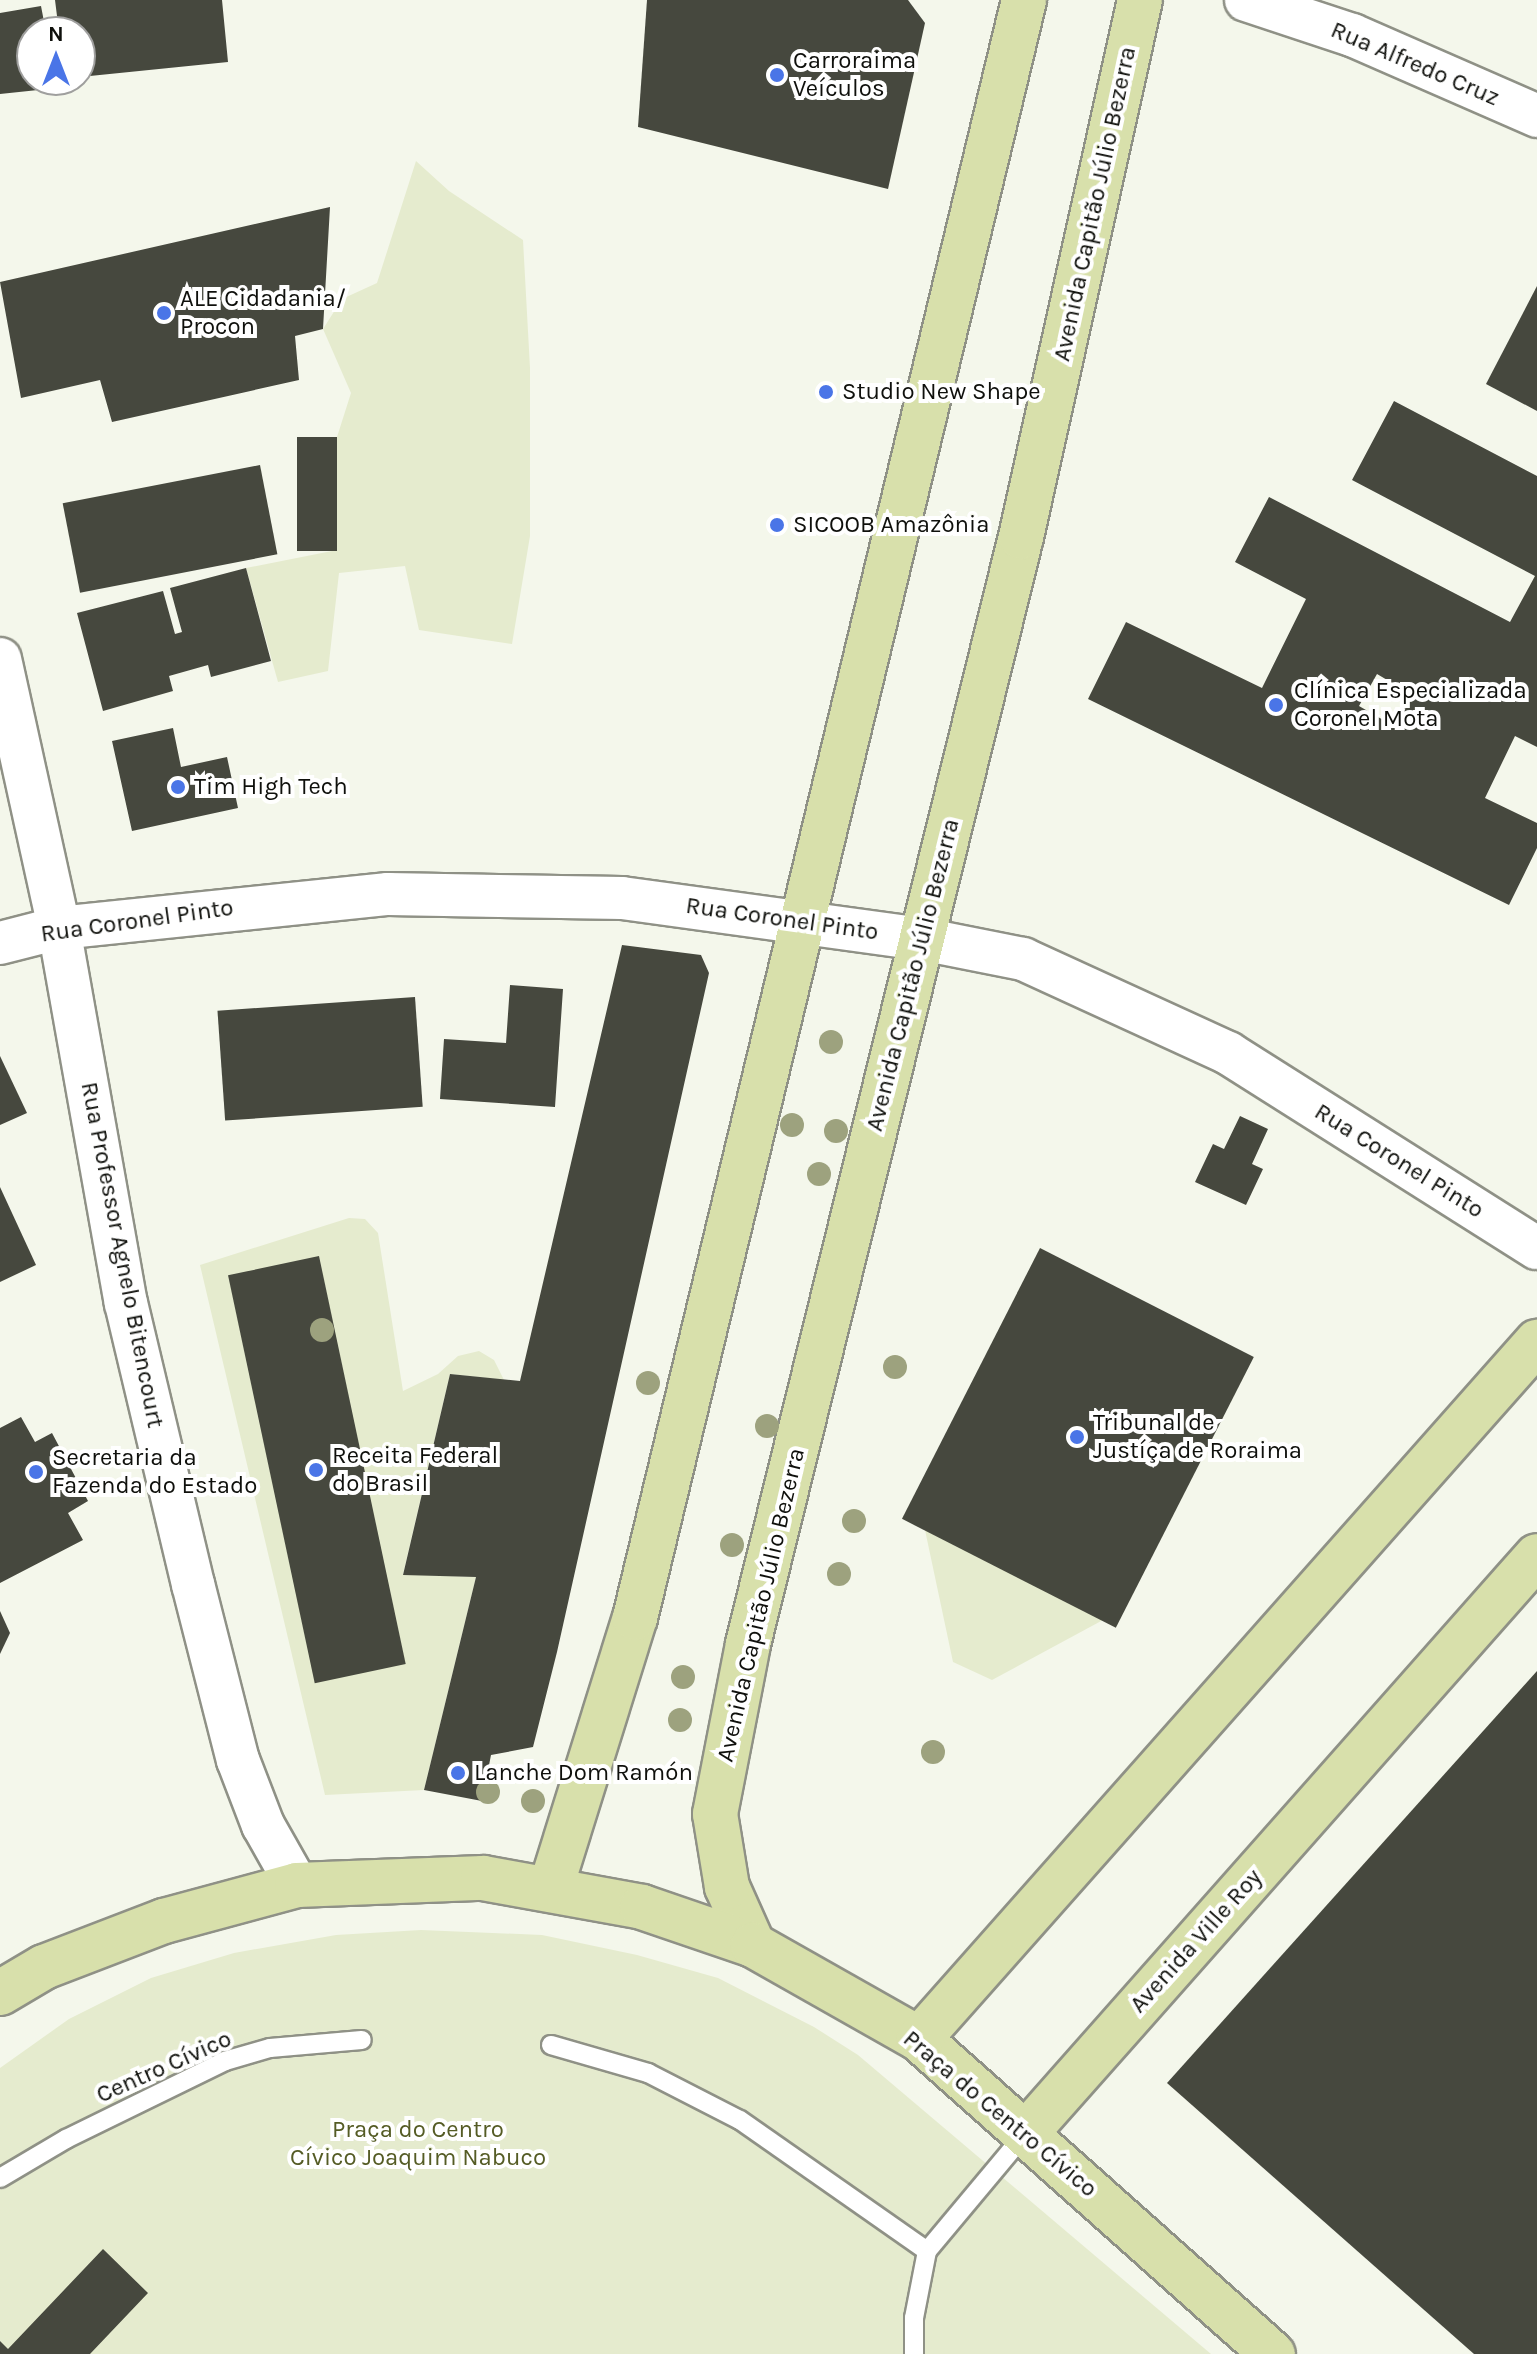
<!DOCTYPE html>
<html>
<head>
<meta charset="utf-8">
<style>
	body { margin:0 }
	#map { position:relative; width:1537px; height:2354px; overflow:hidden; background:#f4f7eb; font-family:Karla,sans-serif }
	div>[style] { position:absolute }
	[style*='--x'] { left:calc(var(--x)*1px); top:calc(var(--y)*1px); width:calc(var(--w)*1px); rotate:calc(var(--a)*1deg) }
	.green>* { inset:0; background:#e5ebce }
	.building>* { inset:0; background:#46483e; transform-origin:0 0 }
	.roads { filter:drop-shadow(2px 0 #8f9186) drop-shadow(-2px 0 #8f9186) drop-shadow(0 2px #8f9186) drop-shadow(0 -2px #8f9186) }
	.service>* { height:18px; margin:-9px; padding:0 9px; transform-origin:9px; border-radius:9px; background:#fff }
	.tertiary>* { height:42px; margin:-21px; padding:0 21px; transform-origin:21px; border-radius:21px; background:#fff }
	.primary>* { height:44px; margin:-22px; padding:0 22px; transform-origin:22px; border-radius:22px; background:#d8e0ab }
	.trees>* { width:24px; height:24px; margin:-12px; border-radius:50%; background:#9da27e }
	.dots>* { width:22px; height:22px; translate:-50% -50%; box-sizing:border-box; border:4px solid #fff; border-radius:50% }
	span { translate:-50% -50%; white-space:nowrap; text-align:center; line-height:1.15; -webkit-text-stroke:8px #fff; paint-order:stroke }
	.poi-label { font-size:24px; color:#0f100c }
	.left { translate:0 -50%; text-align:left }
	.street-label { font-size:24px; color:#0f100c }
	.park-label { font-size:24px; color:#555c25 }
	.north { position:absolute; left:16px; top:16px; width:80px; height:80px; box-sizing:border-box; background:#fff; border:2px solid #9f9f9e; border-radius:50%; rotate:0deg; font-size:22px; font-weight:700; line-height:32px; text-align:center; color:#0f100c }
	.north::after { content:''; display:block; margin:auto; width:28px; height:36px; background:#4a75e7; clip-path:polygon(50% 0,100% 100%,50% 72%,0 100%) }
</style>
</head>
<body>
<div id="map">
	<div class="green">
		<i style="clip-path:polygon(416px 161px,449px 191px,523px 240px,530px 368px,530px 536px,512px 644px,419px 630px,405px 566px,339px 573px,328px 671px,278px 682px,246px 568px,337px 550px,337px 437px,351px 393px,323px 329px,342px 299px,377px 283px)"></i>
		<i style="clip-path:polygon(349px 1218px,365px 1219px,378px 1233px,403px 1391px,438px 1374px,458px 1356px,479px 1351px,494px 1360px,504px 1380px,450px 1374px,403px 1574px,476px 1577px,424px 1790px,325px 1795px,200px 1265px)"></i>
		<i style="clip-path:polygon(925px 1530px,1103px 1620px,992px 1680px,953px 1662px)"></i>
		<i style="clip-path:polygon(421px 1930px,542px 1935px,637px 1955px,718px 1978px,814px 2027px,858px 2055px,1211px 2354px,0 2354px,0 2068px,69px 2019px,151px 1978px,234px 1953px,336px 1935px)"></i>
	</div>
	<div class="building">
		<i style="clip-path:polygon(55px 0,222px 0,228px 62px,80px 77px,80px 32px,59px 32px)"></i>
		<i style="clip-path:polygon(647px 0,908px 0,925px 23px,888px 189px,638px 127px)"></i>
		<i style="clip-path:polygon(41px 6px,46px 32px,32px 32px,32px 80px,56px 80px,57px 88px,0 94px,0 13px)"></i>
		<i style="clip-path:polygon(330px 207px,323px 329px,295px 336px,299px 380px,112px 422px,100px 380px,21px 398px,0 282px)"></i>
		<i style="clip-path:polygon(1537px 286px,1537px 411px,1486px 384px)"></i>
		<i style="clip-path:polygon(evenodd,1394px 401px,1537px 476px,1537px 747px,1515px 736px,1485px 798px,1537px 823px,1537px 848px,1509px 905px,1088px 699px,1126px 622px,1262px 688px,1306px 599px,1235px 562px,1269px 497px,1510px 622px,1535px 576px,1352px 480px,1394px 401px,1377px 674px,1411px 694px,1392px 725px,1359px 706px,1377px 674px)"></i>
		<i style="left:337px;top:437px;width:114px;height:40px;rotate:90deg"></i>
		<i style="left:260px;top:465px;width:91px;height:201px;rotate:79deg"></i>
		<i style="clip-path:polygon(246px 568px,271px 661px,211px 677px,208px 665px,169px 676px,173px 691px,103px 711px,77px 613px,163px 591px,175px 634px,182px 632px,170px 588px)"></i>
		<i style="clip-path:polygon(173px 728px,181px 767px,227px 757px,238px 808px,132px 831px,112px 741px)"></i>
		<i style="clip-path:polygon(622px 945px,701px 955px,709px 973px,557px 1652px,533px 1747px,491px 1755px,482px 1801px,424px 1790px,476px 1577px,403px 1575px,450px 1374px,520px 1381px)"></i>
		<i style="clip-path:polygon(510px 985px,563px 989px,555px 1107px,440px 1099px,444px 1039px,506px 1043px)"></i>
		<i style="left:415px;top:997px;width:110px;height:198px;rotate:86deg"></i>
		<i style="clip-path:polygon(0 1056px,27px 1113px,0 1125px)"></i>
		<i style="clip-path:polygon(1240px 1116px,1268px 1129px,1252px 1164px,1263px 1169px,1246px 1205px,1195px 1182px,1213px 1144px,1224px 1149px)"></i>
		<i style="clip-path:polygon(0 1187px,36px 1265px,0 1282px)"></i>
		<i style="left:1040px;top:1248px;width:240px;height:304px;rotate:27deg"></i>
		<i style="left:319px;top:1256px;width:417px;height:93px;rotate:78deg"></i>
		<i style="clip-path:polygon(21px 1417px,35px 1442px,52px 1433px,88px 1501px,68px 1513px,83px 1540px,0 1583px,0 1428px)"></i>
		<i style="clip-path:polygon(0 1611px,10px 1633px,0 1654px)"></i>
		<i style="clip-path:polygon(1537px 1671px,1537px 2354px,1474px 2354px,1167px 2083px)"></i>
		<i style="clip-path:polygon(103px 2249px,148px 2293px,90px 2354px,0 2354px,0 2341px,8px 2349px)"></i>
	</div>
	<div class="roads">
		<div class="service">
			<i style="--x:551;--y:2045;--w:101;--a:16.1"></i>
			<i style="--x:648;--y:2073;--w:103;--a:27.1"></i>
			<i style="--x:740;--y:2120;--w:228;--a:35"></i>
			<i style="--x:0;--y:2178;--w:77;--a:-30.6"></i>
			<i style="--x:66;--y:2139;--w:177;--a:-26.1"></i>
			<i style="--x:225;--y:2061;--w:47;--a:-16.1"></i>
			<i style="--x:270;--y:2048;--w:92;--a:-5"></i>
			<i style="--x:914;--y:2354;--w:36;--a:-90"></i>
			<i style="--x:914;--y:2318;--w:68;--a:-79"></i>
			<i style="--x:927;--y:2251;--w:153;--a:-50.1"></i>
		</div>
		<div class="tertiary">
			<i style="--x:1246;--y:0;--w:112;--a:18.3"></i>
			<i style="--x:1352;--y:35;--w:202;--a:23.6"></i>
			<i style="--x:0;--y:659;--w:275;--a:77.6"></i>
			<i style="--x:59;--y:928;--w:381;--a:79.9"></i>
			<i style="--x:126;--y:1303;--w:289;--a:76.6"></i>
			<i style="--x:193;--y:1584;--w:182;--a:75.7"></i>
			<i style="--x:238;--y:1760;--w:70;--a:69"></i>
			<i style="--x:263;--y:1825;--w:69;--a:60.5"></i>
			<i style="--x:0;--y:943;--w:61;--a:-14.3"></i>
			<i style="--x:59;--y:928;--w:331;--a:-5.9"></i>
			<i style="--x:388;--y:894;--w:234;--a:1"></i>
			<i style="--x:622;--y:898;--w:303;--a:7.8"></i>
			<i style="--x:922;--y:939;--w:103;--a:11.2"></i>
			<i style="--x:1023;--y:959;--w:226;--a:24.6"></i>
			<i style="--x:1228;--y:1053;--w:365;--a:32.3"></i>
		</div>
		<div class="primary">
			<i style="--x:551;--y:1887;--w:282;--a:-72.7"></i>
			<i style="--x:635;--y:1618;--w:1664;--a:-76.48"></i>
			<i style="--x:753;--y:1945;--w:64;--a:-114.1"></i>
			<i style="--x:727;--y:1887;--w:74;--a:-99.3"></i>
			<i style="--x:715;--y:1814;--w:173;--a:-79"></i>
			<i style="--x:748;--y:1644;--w:1140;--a:-76.15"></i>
			<i style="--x:1021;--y:537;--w:550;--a:-77.51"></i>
			<i style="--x:0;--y:1993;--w:51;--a:-30.6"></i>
			<i style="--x:44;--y:1967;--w:129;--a:-21"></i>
			<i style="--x:164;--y:1921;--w:138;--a:-15.1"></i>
			<i style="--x:297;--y:1885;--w:186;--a:-2.2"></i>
			<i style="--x:483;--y:1878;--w:162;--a:10.3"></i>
			<i style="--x:642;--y:1907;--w:117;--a:18.9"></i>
			<i style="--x:753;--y:1945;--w:191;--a:29.5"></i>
			<i style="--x:919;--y:2039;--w:474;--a:41.7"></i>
			<i style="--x:919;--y:2039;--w:932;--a:-48.44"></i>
			<i style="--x:1027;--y:2132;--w:769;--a:-48.48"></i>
		</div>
	</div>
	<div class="trees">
		<i style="left:831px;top:1042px"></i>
		<i style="left:792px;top:1125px"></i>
		<i style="left:836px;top:1131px"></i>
		<i style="left:819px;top:1174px"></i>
		<i style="left:322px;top:1330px"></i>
		<i style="left:895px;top:1367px"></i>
		<i style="left:648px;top:1383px"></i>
		<i style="left:767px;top:1426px"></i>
		<i style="left:854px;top:1521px"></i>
		<i style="left:732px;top:1545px"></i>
		<i style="left:839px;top:1574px"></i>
		<i style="left:683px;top:1677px"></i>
		<i style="left:680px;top:1720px"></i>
		<i style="left:933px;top:1752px"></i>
		<i style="left:488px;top:1792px"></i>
		<i style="left:533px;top:1801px"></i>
	</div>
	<div class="dots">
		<i style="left:777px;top:75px;background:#4a75e7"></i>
		<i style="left:164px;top:313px;background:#4a75e7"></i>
		<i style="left:826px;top:392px;background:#4a75e7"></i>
		<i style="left:777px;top:525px;background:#4a75e7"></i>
		<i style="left:1276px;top:705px;background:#4a75e7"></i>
		<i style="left:178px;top:787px;background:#4a75e7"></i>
		<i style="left:1077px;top:1437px;background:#4a75e7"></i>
		<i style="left:316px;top:1470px;background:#4a75e7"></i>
		<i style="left:36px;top:1472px;background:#4a75e7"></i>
		<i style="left:458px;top:1773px;background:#4a75e7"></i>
	</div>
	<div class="poi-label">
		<span class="left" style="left:793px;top:75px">Carroraima<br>Veículos</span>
		<span class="left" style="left:180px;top:313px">ALE Cidadania/<br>Procon</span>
		<span class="left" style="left:842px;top:392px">Studio New Shape</span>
		<span class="left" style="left:793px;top:525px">SICOOB Amazônia</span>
		<span class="left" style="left:1294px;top:705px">Clínica Especializada<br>Coronel Mota</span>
		<span class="left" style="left:194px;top:787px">Tim High Tech</span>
		<span class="left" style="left:1093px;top:1437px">Tribunal de<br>Justíça de Roraima</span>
		<span class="left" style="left:332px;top:1470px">Receita Federal<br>do Brasil</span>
		<span class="left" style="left:52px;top:1472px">Secretaria da<br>Fazenda do Estado</span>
		<span class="left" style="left:474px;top:1773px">Lanche Dom Ramón</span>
	</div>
	<div class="street-label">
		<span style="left:1415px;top:64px;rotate:23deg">Rua Alfredo Cruz</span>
		<span style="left:1095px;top:204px;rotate:-78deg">Avenida Capitão Júlio Bezerra</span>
		<span style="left:782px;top:919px;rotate:8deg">Rua Coronel Pinto</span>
		<span style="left:137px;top:921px;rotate:-8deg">Rua Coronel Pinto</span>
		<span style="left:913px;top:975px;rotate:-76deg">Avenida Capitão Júlio Bezerra</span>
		<span style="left:1399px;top:1161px;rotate:32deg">Rua Coronel Pinto</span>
		<span style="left:122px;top:1255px;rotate:79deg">Rua Professor Agnelo Bitencourt</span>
		<span style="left:761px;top:1605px;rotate:-77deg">Avenida Capitão Júlio Bezerra</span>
		<span style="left:1196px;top:1941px;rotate:-48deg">Avenida Ville Roy</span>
		<span style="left:164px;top:2067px;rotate:-24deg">Centro Cívico</span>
		<span style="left:1000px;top:2114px;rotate:40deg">Praça do Centro Cívico</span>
	</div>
	<div class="park-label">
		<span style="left:418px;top:2144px">Praça do Centro<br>Cívico Joaquim Nabuco</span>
	</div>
	<div class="north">N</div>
</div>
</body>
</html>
